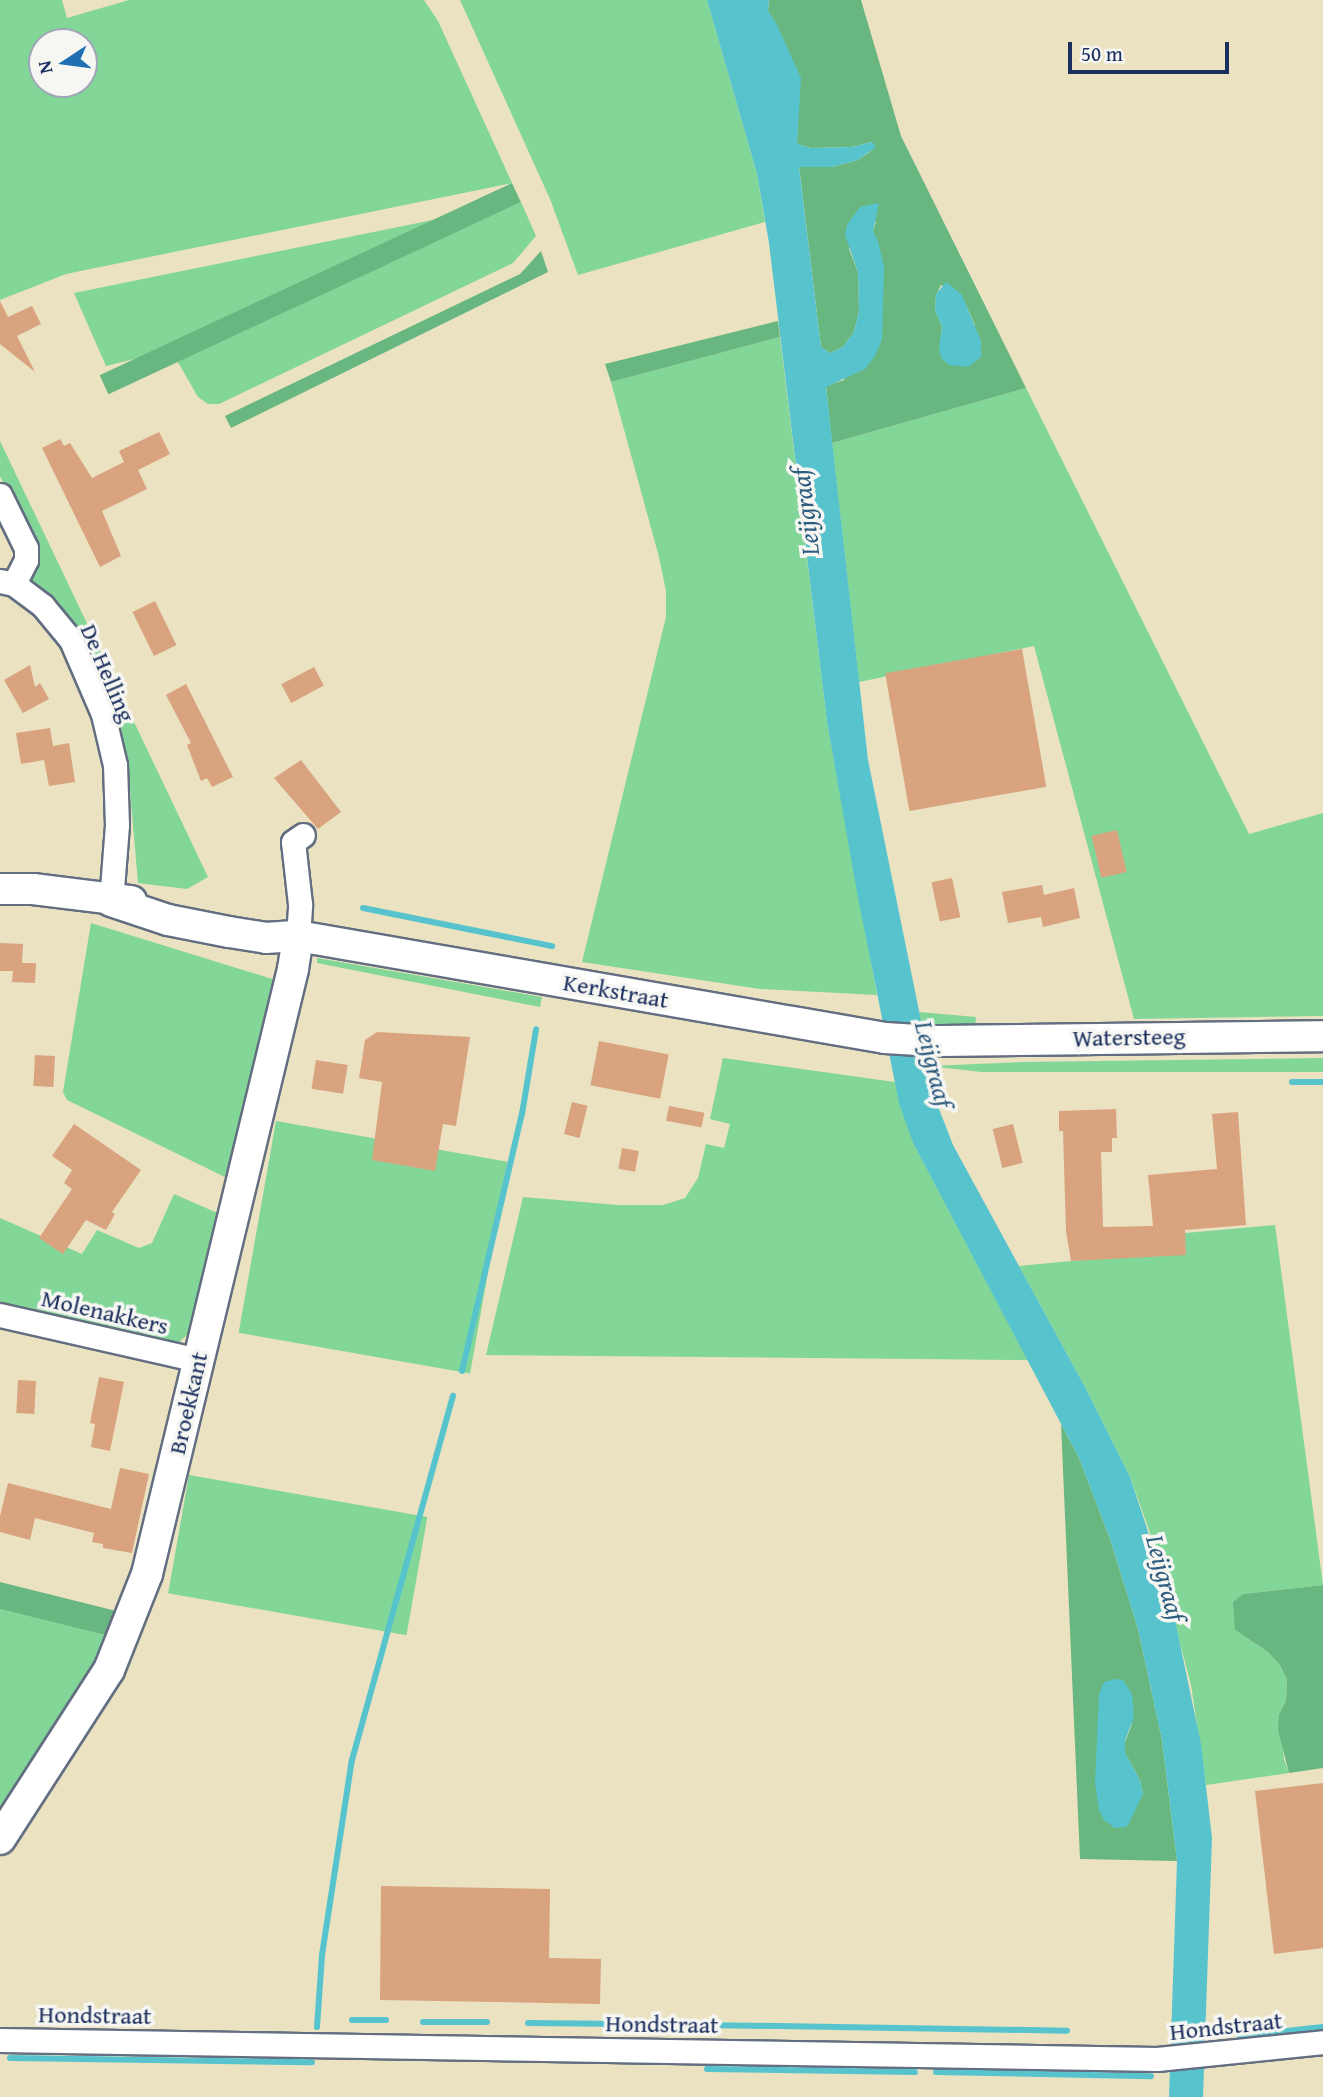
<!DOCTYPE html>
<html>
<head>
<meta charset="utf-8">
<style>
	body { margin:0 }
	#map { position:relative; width:1323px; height:2097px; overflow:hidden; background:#eae2c1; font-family:"Gentium Book Plus",serif }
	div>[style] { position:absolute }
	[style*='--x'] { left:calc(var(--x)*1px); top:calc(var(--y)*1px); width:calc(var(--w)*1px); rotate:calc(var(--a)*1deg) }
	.green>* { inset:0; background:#82d698; transform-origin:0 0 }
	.forest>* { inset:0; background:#69b780; transform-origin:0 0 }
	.water>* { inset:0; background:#57c4cd }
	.stream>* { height:6px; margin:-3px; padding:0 3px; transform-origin:3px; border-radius:3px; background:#57c4cd }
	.building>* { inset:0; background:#d9a37f; transform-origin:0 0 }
	.roads { filter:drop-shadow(2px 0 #636e81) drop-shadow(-2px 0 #636e81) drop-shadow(0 2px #636e81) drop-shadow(0 -2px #636e81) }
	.minor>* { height:23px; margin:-11.5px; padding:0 11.5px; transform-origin:11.5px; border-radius:11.5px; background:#fff }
	.tertiary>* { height:30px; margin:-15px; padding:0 15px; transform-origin:15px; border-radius:15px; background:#fff }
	span { translate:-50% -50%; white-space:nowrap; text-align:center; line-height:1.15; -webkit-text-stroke:7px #f6f6f2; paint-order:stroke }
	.street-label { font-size:24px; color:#1b2f5e }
	.water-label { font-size:26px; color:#2d5c7f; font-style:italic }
	.north { position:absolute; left:28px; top:28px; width:70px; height:70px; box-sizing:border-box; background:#f6f6f2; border:2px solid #9ea6b7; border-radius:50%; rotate:257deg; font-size:19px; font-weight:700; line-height:28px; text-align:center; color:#1b2f5e }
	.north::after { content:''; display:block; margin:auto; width:24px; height:32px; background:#1f6fb2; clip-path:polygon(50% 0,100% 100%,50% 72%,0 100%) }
	.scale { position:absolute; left:1068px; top:42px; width:161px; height:32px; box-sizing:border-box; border:4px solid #1b2f5e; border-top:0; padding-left:9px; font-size:21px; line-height:24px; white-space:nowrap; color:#1b2f5e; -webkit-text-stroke:5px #f6f6f2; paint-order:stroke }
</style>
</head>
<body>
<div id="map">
	<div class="green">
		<i style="clip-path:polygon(evenodd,0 0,62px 0,67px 18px,129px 0,424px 0,438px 21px,512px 183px,66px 274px,0 300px,0 0,42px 42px,84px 42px,84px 84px,42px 84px,42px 42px)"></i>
		<i style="clip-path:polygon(460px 0,707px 0,757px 174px,765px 222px,578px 275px,550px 199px)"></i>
		<i style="clip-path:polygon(521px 202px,536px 236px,513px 263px,219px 404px,208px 404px,198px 397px,171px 350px,106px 366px,74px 293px)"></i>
		<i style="clip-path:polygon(780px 337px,827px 722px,877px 995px,760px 989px,582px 962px,666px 617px,666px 591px,659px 557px,611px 382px)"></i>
		<i style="clip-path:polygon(1026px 388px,1249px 834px,1323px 813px,1323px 1016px,1134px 1019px,1034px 646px,859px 682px,832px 443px)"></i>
		<i style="clip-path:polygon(0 441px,208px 877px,187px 889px,138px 883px,130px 791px,107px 697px,82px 643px,28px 587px,27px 573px,37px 554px,0 476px)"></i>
		<i style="clip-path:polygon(91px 923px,279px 981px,231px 1180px,67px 1100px,63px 1092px)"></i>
		<i style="clip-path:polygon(317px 958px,542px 997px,540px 1007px,317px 963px)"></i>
		<i style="clip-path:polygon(919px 1012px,976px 1017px,975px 1026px,923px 1030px)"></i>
		<i style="clip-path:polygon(723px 1058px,895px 1082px,913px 1143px,1028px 1360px,486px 1355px,523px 1197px,618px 1205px,663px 1205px,685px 1198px,698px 1178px,706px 1144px,724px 1148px,730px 1124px,710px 1119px)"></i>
		<i style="clip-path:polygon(1323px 1058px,1323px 1072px,981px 1072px,930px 1066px,1023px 1062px)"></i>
		<i style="left:276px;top:1121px;width:235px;height:215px;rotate:10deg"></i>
		<i style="clip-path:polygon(174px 1194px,222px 1215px,197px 1318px,188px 1334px,177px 1344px,0 1314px,0 1218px,82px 1254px,97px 1230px,139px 1248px,152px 1243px)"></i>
		<i style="clip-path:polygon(1275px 1225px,1323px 1585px,1243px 1594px,1235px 1630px,1268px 1652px,1280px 1665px,1287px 1680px,1286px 1700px,1279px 1714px,1284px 1759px,1289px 1773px,1206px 1785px,1191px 1685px,1153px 1541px,1130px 1477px,1085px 1387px,1019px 1266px,1164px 1252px,1163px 1235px)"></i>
		<i style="left:189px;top:1475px;width:242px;height:120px;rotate:10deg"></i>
		<i style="clip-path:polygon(0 1608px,109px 1636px,79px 1693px,0 1820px)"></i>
	</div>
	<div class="forest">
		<i style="clip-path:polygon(evenodd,769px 0,861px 0,901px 136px,1026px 388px,832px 443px,826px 386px,844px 380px,880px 252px,873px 231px,876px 221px,849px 249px,858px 272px,859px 311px,854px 332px,843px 347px,830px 353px,821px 347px,799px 166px,832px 167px,858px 160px,871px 151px,872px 142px,852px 147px,811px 148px,797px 144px,798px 114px,768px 11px,769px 0,941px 285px,965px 303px,975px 325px,941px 334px,942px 327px,935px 310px,936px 295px,941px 285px)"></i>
		<i style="left:512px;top:183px;width:21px;height:455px;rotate:65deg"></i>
		<i style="clip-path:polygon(541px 251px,548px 272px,231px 428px,225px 416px,520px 274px)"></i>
		<i style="clip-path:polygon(778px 321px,780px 337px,611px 382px,605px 364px)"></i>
		<i style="clip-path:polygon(evenodd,1061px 1424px,1079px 1458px,1110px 1539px,1138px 1629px,1162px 1740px,1177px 1861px,1080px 1859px,1061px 1424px,1099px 1694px,1132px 1724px,1125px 1742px,1125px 1753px,1140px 1780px,1143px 1794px,1099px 1694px)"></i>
		<i style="left:0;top:1582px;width:123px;height:26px;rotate:14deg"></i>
		<i style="clip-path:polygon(1323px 1585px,1323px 1768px,1289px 1773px,1278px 1730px,1279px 1714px,1286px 1700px,1287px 1680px,1280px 1665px,1268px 1652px,1235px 1630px,1233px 1602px,1243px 1594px)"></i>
	</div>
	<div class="water">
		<i style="clip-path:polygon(707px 0,769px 0,768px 11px,777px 25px,801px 78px,797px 144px,811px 148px,852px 147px,872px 142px,876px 147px,858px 160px,832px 167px,799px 167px,821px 347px,830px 353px,843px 347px,854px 332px,859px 311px,858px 272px,845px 235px,847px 225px,860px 207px,879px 203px,873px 231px,878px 241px,884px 267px,882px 339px,875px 356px,865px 369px,826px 387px,868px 760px,939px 1109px,953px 1145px,1085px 1387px,1130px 1477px,1171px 1601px,1201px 1744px,1212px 1838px,1203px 2097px,1169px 2097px,1177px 1861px,1162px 1740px,1138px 1629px,1110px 1539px,1079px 1458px,913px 1143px,899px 1103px,858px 898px,827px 722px,769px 243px,757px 174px)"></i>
		<i style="clip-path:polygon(946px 282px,962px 295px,981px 341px,981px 357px,968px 367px,949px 365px,941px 358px,939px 348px,942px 327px,935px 310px,936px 294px)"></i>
		<i style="clip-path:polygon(1115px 1679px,1123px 1680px,1132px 1694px,1134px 1717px,1125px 1741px,1125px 1753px,1140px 1780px,1143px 1794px,1129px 1823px,1126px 1827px,1115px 1828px,1104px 1820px,1099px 1810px,1095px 1783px,1099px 1694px,1104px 1682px)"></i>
	</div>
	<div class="stream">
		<i style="--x:363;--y:908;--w:193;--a:11.4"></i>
		<i style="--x:1292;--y:1082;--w:31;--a:0"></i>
		<i style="--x:462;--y:1371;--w:264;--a:-76.9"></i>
		<i style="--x:522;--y:1114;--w:86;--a:-80.6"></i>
		<i style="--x:352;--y:2020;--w:34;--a:0"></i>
		<i style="--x:423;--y:2022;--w:64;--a:0"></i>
		<i style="--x:528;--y:2023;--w:97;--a:0.6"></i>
		<i style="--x:643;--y:2024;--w:424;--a:0.9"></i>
		<i style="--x:317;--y:2027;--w:72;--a:-86"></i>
		<i style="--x:322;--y:1955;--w:197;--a:-81.3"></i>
		<i style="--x:352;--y:1760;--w:378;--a:-74.5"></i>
		<i style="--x:1240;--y:2036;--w:83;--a:-6.2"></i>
		<i style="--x:10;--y:2058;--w:302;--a:0.8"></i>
		<i style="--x:707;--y:2069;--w:208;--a:0.8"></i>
		<i style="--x:936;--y:2072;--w:215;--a:1.1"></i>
	</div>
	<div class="building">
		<i style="clip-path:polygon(0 301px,8px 317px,32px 306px,41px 324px,17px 336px,35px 372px,0 344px)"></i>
		<i style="clip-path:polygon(159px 432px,170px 454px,138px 470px,147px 489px,102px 511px,121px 556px,100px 567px,42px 448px,60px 439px,64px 446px,70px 443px,92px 478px,124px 462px,119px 451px)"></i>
		<i style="left:155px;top:601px;width:49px;height:25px;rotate:64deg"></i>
		<i style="left:1022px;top:649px;width:140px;height:139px;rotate:80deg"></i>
		<i style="clip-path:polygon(30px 665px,35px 687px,40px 683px,49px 699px,23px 713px,4px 680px)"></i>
		<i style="left:314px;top:667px;width:21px;height:37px;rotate:62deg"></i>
		<i style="clip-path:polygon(186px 684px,233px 777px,212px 787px,207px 778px,201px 781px,187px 745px,191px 743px,166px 695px)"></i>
		<i style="clip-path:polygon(50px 728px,53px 746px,69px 743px,75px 782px,49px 786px,44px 760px,21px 764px,16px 733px)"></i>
		<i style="clip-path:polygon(301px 760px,341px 812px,318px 829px,274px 778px)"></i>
		<i style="left:1117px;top:830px;width:43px;height:26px;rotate:77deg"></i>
		<i style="left:952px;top:878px;width:40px;height:21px;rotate:78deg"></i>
		<i style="clip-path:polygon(1042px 885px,1044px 895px,1074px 888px,1080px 918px,1043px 927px,1041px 917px,1008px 923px,1002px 892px)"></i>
		<i style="clip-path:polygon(0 943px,23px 944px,22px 963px,36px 963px,35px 983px,12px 982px,13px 971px,0 971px)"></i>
		<i style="clip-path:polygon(377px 1032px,470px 1037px,456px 1126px,443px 1124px,435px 1171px,372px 1160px,382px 1082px,359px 1078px,365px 1040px)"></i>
		<i style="left:599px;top:1041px;width:71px;height:45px;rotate:11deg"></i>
		<i style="left:35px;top:1055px;width:20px;height:31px;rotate:3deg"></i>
		<i style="left:316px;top:1060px;width:32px;height:29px;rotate:9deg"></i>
		<i style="left:572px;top:1102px;width:16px;height:33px;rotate:14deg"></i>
		<i style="left:669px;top:1106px;width:36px;height:15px;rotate:11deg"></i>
		<i style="clip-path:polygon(1116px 1109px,1117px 1138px,1112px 1138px,1112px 1152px,1101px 1152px,1103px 1227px,1153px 1226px,1148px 1175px,1217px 1169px,1212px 1114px,1238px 1112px,1246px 1225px,1185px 1230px,1186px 1255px,1071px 1261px,1066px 1231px,1063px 1131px,1059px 1131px,1059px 1111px)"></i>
		<i style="clip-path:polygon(74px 1124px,141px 1170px,112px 1212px,115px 1214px,106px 1230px,86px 1220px,63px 1254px,39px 1238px,72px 1189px,64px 1183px,72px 1170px,52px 1156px)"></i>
		<i style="left:1013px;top:1124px;width:40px;height:21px;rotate:76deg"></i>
		<i style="left:622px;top:1148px;width:17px;height:21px;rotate:10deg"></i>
		<i style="clip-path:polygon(99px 1377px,124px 1382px,110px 1451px,91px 1447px,95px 1424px,90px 1423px)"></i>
		<i style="left:18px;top:1380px;width:18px;height:33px;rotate:3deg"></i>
		<i style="clip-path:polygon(120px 1468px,149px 1474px,132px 1553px,103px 1548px,103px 1544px,92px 1542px,94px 1533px,35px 1518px,30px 1540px,0 1532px,0 1516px,8px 1483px,111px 1509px)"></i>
		<i style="clip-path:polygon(1323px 1783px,1323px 1948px,1274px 1954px,1255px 1791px)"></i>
		<i style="clip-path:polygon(381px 1886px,550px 1889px,549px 1958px,601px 1959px,600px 2004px,380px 2000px)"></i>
	</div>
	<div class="roads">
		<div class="minor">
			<i style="--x:0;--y:495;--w:59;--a:63.9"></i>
			<i style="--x:26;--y:548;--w:12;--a:90"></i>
			<i style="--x:26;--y:560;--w:27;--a:117"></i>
			<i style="--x:0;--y:581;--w:14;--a:12"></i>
			<i style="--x:14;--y:584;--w:36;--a:37"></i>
			<i style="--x:43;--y:606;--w:44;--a:50.5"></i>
			<i style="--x:71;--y:640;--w:81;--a:66.6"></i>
			<i style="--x:103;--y:714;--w:52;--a:76.8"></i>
			<i style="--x:115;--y:765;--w:60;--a:88.1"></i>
			<i style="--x:117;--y:825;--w:76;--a:94.5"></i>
			<i style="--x:298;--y:936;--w:32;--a:-86"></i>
			<i style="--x:300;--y:904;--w:62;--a:-96.4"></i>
			<i style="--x:293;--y:842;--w:12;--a:-35"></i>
			<i style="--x:0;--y:1315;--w:203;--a:12.8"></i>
			<i style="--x:0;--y:2040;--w:1157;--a:0.94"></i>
			<i style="--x:1157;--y:2059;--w:167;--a:-5.8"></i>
		</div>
		<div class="tertiary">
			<i style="--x:0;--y:889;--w:33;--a:0"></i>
			<i style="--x:33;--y:889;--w:99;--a:7"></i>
			<i style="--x:111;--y:901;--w:60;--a:18.4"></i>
			<i style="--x:168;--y:920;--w:62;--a:11.1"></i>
			<i style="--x:229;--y:932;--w:37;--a:9"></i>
			<i style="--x:266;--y:938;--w:32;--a:-4"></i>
			<i style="--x:298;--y:936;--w:596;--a:9.86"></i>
			<i style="--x:885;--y:1038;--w:50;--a:3.4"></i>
			<i style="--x:935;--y:1041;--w:388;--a:-0.7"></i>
			<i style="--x:0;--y:1839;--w:201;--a:-57.2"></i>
			<i style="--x:109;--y:1670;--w:103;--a:-68.4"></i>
			<i style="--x:147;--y:1574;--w:622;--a:-76.43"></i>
			<i style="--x:293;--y:969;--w:33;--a:-81"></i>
		</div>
	</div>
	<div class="street-label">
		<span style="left:108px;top:673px;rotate:67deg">De Helling</span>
		<span style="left:616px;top:991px;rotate:10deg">Kerkstraat</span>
		<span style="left:1129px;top:1037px;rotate:-1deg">Watersteeg</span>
		<span style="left:105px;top:1312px;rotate:13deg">Molenakkers</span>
		<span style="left:188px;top:1403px;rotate:-77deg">Broekkant</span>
		<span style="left:95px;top:2015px;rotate:1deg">Hondstraat</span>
		<span style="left:662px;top:2024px;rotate:1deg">Hondstraat</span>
		<span style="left:1226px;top:2026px;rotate:-6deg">Hondstraat</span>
	</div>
	<div class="water-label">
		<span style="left:805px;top:512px;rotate:-97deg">Leijgraaf</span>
		<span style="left:934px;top:1064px;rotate:76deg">Leijgraaf</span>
		<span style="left:1166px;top:1578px;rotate:75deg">Leijgraaf</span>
	</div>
	<div class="north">N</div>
	<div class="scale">50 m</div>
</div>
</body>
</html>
